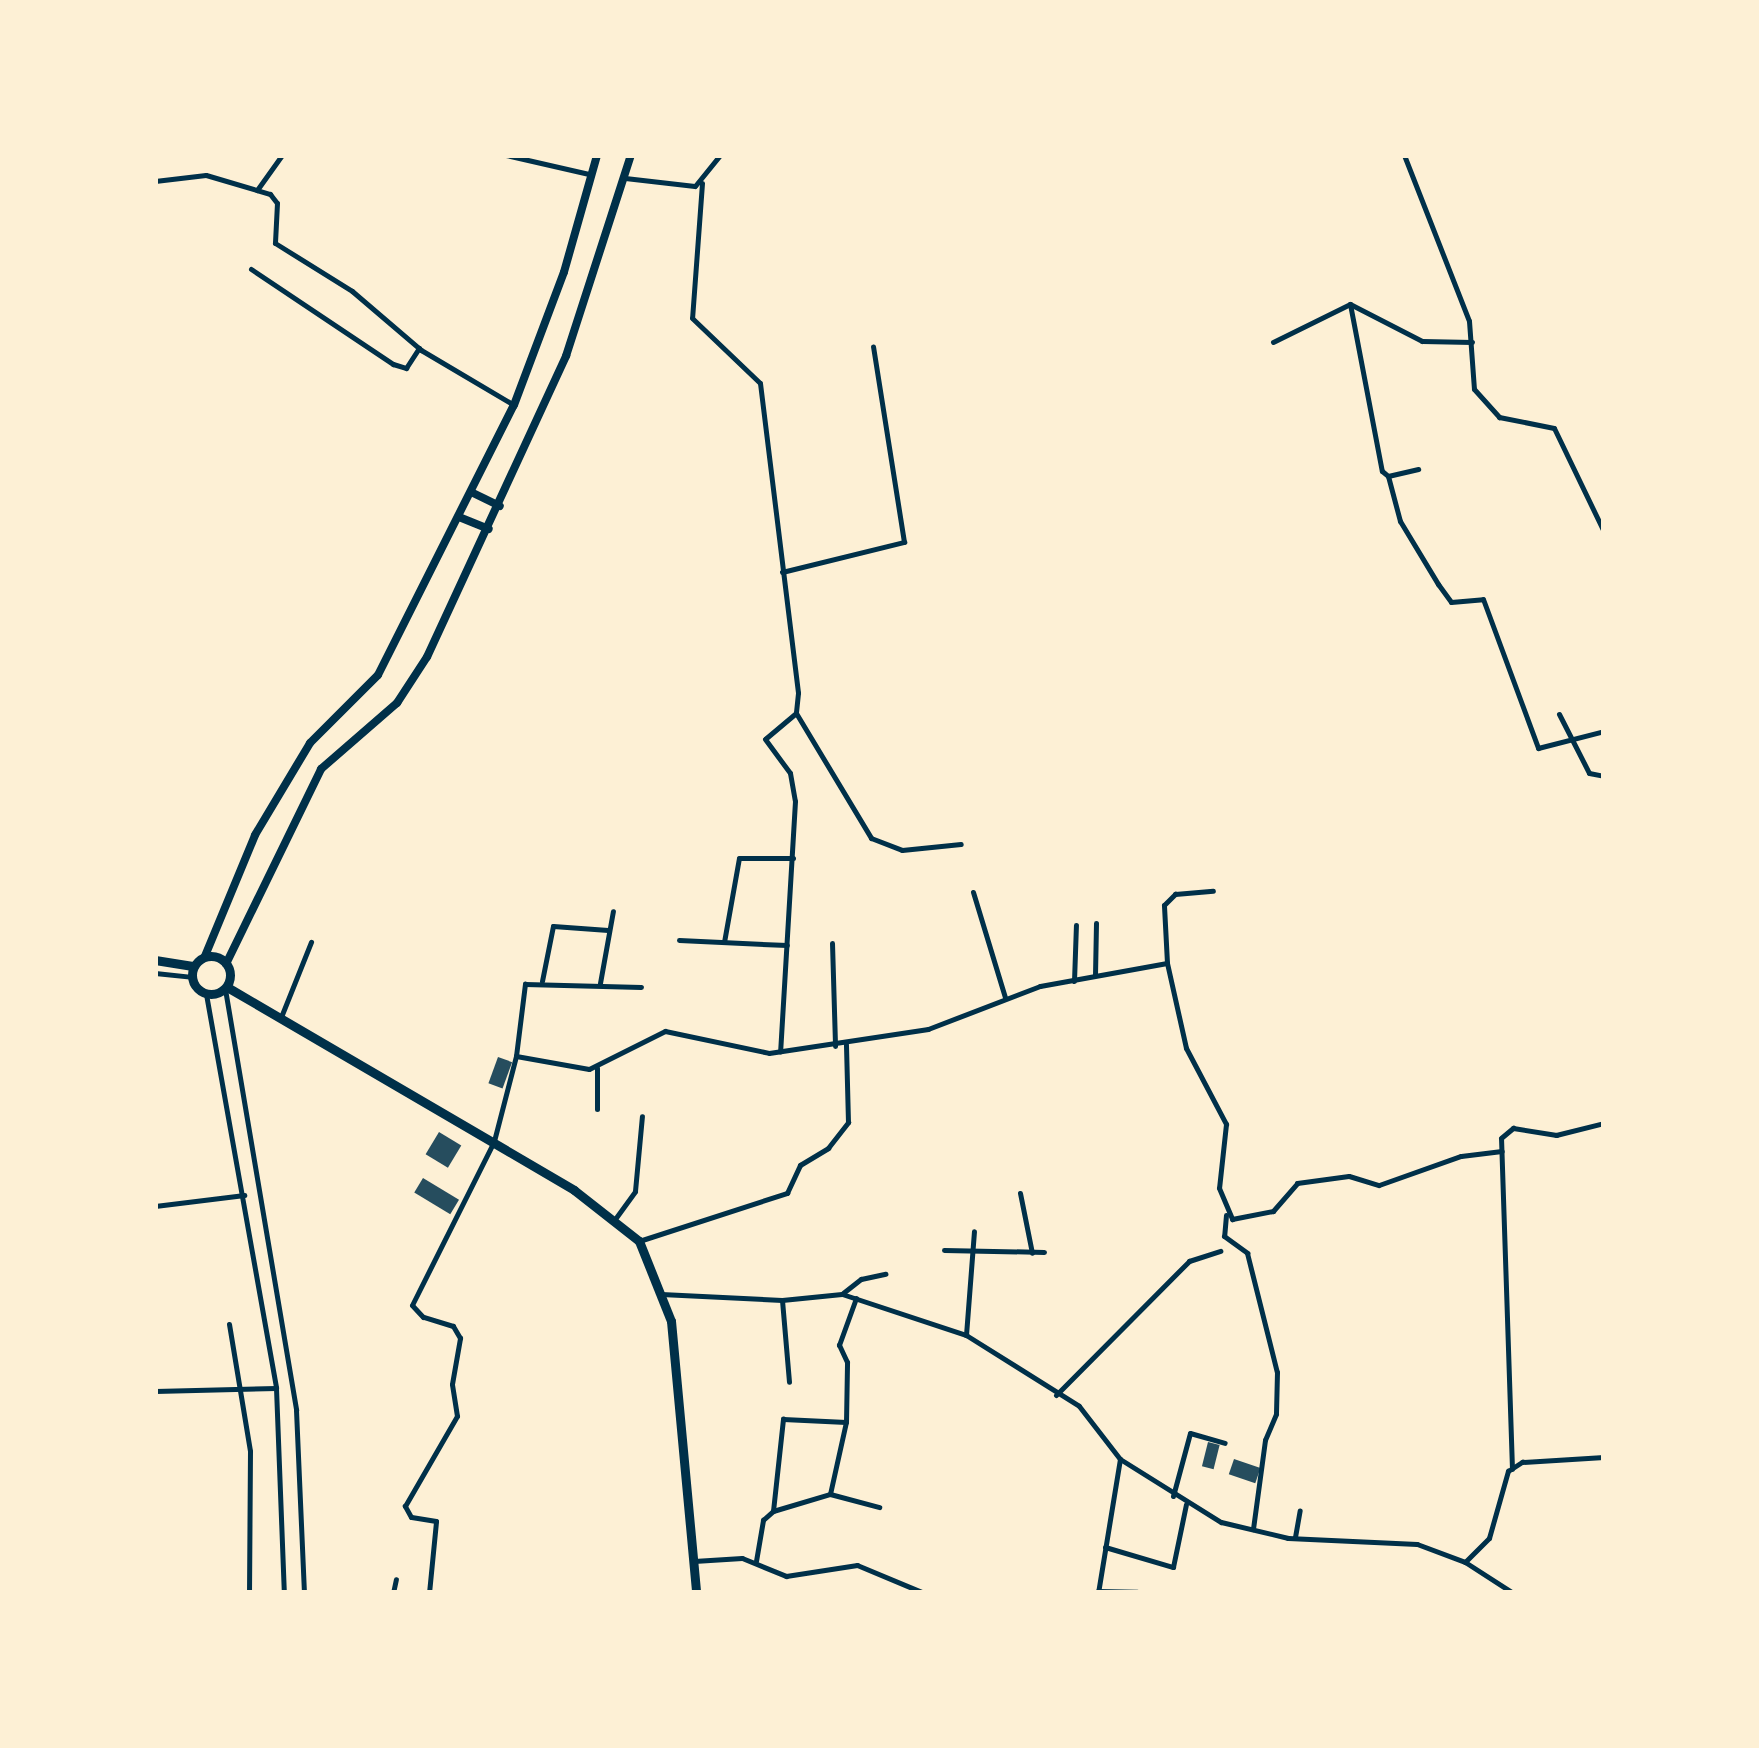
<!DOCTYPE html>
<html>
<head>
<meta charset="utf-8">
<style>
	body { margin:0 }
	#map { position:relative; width:1759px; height:1748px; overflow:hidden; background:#fdf0d5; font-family:Lato,sans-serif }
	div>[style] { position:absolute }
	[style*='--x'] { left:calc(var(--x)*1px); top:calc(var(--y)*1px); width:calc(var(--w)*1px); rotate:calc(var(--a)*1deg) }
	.building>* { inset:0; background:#264d5e; transform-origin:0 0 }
	.minor>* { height:5px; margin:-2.5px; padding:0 2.5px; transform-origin:2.5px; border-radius:2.5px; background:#003049 }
	.secondary>* { height:8px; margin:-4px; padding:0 4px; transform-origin:4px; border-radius:4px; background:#003049 }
	.primary>* { height:9px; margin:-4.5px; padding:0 4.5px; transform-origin:4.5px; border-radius:4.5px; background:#003049 }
	.primary>.ring { margin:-4.5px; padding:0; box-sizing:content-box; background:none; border:9px solid #003049; border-radius:50% }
	span { translate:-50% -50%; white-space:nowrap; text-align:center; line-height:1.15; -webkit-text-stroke:8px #fdf0d5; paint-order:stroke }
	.frame { position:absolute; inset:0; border:158px solid #fdf0d5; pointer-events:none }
</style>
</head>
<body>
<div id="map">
	<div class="building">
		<i style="left:498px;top:1057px;width:15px;height:28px;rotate:20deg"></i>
		<i style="left:439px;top:1132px;width:26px;height:26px;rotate:31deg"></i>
		<i style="left:423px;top:1178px;width:42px;height:17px;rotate:31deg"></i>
		<i style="left:1208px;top:1442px;width:12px;height:25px;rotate:14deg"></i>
		<i style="left:1234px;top:1459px;width:28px;height:16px;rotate:19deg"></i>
	</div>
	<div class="minor">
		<i style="--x:506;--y:155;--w:85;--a:12.9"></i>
		<i style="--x:1404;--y:155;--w:178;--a:68.6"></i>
		<i style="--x:1469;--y:321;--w:68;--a:85.8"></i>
		<i style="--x:1474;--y:389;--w:38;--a:48"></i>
		<i style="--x:1499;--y:417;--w:56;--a:11.3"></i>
		<i style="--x:1554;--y:428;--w:115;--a:64.3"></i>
		<i style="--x:625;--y:178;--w:70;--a:6.5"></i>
		<i style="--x:695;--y:186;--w:40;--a:-51"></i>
		<i style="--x:155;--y:181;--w:51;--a:-6.7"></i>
		<i style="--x:206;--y:175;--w:67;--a:16.5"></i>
		<i style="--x:270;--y:194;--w:11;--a:52"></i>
		<i style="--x:277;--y:203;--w:40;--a:92.9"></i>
		<i style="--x:275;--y:243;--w:91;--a:31.9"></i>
		<i style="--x:352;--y:291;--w:91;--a:40.5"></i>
		<i style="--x:421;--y:350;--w:108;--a:30.6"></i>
		<i style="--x:702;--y:183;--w:135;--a:94.2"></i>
		<i style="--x:692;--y:318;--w:94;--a:43.7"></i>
		<i style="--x:760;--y:383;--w:312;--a:83"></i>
		<i style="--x:798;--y:693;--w:20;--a:96"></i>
		<i style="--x:796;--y:713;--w:40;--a:140"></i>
		<i style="--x:765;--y:739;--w:42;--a:53.7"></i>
		<i style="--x:790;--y:773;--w:28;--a:80"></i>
		<i style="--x:795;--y:801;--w:251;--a:93.4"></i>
		<i style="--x:257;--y:190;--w:43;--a:-54.5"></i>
		<i style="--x:251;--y:269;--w:171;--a:33.8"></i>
		<i style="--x:393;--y:364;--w:14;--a:17"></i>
		<i style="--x:406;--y:368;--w:24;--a:-57"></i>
		<i style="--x:1350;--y:304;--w:170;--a:79.2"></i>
		<i style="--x:1382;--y:471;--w:8;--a:40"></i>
		<i style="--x:1388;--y:476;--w:31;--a:-13"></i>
		<i style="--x:1273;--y:342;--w:86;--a:-26.3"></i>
		<i style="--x:1350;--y:304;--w:81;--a:27.2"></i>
		<i style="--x:1422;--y:341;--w:50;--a:1.1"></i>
		<i style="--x:1388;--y:476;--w:47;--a:75.1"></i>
		<i style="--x:1400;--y:521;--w:74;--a:58.9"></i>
		<i style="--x:1438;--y:584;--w:22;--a:54"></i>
		<i style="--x:1451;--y:602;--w:32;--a:-5"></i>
		<i style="--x:1483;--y:599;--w:159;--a:69.7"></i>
		<i style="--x:1538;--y:748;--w:68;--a:-14.4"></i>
		<i style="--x:782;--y:572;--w:126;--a:-13.8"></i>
		<i style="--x:904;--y:542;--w:198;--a:-99"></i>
		<i style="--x:796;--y:713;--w:146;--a:59"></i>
		<i style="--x:871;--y:838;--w:33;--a:21"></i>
		<i style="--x:902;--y:850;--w:59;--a:-5.8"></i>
		<i style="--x:1559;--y:714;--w:66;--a:63"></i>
		<i style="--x:1589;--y:773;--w:15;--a:11"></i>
		<i style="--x:973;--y:892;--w:110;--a:73.1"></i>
		<i style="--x:679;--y:940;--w:108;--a:2.7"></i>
		<i style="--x:724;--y:942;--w:85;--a:-79.9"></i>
		<i style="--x:739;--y:858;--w:54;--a:0"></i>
		<i style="--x:832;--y:943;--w:103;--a:88.3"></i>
		<i style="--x:1167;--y:963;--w:87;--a:77.4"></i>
		<i style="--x:1186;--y:1048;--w:86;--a:62.2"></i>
		<i style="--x:1226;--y:1124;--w:64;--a:96.2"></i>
		<i style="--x:1219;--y:1188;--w:34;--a:67"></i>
		<i style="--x:1232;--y:1219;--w:42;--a:-11"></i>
		<i style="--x:1273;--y:1211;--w:37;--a:-49"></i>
		<i style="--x:1297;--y:1183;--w:52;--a:-7.7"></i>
		<i style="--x:1349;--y:1176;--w:31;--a:17"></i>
		<i style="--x:1379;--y:1185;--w:87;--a:-19.5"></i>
		<i style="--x:1461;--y:1156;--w:41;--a:-7"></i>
		<i style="--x:155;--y:973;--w:37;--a:6"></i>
		<i style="--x:1095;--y:975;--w:52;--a:-88.9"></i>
		<i style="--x:542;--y:981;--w:56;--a:-78.7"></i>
		<i style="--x:553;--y:926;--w:55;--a:4.2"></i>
		<i style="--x:1074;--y:981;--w:56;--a:-88"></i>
		<i style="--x:600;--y:983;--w:73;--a:-79.8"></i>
		<i style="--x:225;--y:989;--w:427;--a:80.4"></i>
		<i style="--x:296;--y:1410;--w:183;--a:87.5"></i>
		<i style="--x:206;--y:994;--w:400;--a:79.9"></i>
		<i style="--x:276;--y:1388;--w:205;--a:87.8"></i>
		<i style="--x:281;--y:1017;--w:81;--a:-68.2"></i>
		<i style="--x:516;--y:1056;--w:74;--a:10.1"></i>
		<i style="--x:589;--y:1069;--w:85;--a:-26.6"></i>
		<i style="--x:665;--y:1031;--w:106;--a:11.9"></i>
		<i style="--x:769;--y:1053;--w:161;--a:-8.6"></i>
		<i style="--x:928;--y:1029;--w:120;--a:-21"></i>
		<i style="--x:1040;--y:986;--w:129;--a:-10.3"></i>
		<i style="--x:1167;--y:963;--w:58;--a:-93"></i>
		<i style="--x:1164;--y:905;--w:16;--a:-45"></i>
		<i style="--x:1175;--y:894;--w:38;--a:-5"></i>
		<i style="--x:597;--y:1109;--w:41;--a:-90"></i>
		<i style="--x:1020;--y:1193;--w:61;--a:78.7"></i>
		<i style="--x:155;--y:1206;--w:90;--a:-7"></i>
		<i style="--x:1226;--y:1215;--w:21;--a:95"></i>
		<i style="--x:1224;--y:1236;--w:29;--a:36"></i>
		<i style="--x:1247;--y:1253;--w:123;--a:75.9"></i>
		<i style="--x:1277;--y:1372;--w:42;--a:91.4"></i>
		<i style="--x:1276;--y:1414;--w:28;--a:113"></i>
		<i style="--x:1265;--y:1440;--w:90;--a:97.7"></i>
		<i style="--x:615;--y:1219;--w:34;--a:-54"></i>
		<i style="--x:635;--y:1191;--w:75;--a:-84.7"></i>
		<i style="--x:639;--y:1241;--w:156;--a:-18"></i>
		<i style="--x:787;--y:1193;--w:31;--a:-65"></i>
		<i style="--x:800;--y:1165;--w:33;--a:-31"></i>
		<i style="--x:828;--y:1148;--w:33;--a:-52"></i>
		<i style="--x:848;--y:1122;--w:78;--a:-91.5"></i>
		<i style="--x:944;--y:1250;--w:100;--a:1.1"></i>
		<i style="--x:843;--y:1293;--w:23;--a:-38"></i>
		<i style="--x:861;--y:1279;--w:25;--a:-12"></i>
		<i style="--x:661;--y:1294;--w:121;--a:2.8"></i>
		<i style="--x:782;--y:1300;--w:60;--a:-5.7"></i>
		<i style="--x:842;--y:1294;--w:131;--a:18.3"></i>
		<i style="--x:966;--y:1335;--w:133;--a:32.1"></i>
		<i style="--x:1079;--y:1406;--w:67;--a:52.3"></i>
		<i style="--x:1120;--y:1459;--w:119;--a:32"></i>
		<i style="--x:1221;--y:1522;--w:69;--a:13.4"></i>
		<i style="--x:1288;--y:1538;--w:129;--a:2.7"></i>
		<i style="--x:1417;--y:1544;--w:51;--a:20.6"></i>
		<i style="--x:1465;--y:1562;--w:57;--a:32.9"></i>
		<i style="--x:782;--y:1300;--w:82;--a:85.1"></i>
		<i style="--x:229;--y:1324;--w:129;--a:80.6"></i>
		<i style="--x:250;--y:1451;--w:142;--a:90.4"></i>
		<i style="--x:966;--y:1335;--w:104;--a:-85.6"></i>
		<i style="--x:155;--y:1391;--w:121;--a:-1.4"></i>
		<i style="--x:1056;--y:1395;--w:189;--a:-45.2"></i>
		<i style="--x:1189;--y:1261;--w:33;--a:-18"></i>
		<i style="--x:1512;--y:1469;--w:331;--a:-91.9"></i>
		<i style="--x:1501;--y:1138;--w:16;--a:-40"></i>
		<i style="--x:1513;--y:1128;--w:44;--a:9.2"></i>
		<i style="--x:1556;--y:1135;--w:49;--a:-14"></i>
		<i style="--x:830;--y:1494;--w:74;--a:-77.5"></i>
		<i style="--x:846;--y:1422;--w:60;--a:-89"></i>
		<i style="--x:847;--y:1362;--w:19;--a:-115"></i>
		<i style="--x:839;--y:1345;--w:50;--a:-70.1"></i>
		<i style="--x:1173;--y:1496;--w:65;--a:-74.9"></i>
		<i style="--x:1190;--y:1433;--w:36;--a:16"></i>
		<i style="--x:773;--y:1511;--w:59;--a:-16.6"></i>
		<i style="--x:830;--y:1494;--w:51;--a:14.9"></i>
		<i style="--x:1295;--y:1537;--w:27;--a:-80"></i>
		<i style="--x:1105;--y:1547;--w:71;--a:16.4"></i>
		<i style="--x:1173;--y:1567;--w:64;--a:-78.3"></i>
		<i style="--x:694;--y:1561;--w:48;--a:-3.6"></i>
		<i style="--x:742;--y:1558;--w:48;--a:22.2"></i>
		<i style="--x:786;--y:1576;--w:72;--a:-8.8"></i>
		<i style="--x:857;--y:1565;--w:73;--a:22.7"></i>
		<i style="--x:756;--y:1561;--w:42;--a:-80.3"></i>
		<i style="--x:763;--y:1520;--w:13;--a:-42"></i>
		<i style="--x:773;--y:1511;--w:93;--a:-83.8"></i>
		<i style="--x:783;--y:1419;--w:63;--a:2.7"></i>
		<i style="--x:1465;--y:1562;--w:34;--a:-45"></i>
		<i style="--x:1489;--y:1538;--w:70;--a:-74.2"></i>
		<i style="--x:1508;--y:1471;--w:17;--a:-33"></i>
		<i style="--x:1522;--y:1462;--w:82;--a:-3.5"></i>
		<i style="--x:1098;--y:1591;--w:39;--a:1"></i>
		<i style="--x:393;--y:1593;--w:14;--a:-78"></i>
		<i style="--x:429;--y:1593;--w:72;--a:-84.4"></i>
		<i style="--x:436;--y:1521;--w:25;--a:-171"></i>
		<i style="--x:411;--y:1517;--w:13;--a:-119"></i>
		<i style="--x:405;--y:1506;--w:104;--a:-60"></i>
		<i style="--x:457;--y:1416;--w:32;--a:-99"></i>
		<i style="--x:452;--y:1384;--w:47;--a:-80.1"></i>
		<i style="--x:460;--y:1338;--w:14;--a:-120"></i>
		<i style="--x:453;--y:1326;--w:31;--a:-163"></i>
		<i style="--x:423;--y:1317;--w:16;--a:-133"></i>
		<i style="--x:412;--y:1305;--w:183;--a:-63.4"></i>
		<i style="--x:494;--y:1141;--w:88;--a:-75.5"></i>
		<i style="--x:516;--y:1056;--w:73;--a:-82.9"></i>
		<i style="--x:525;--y:984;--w:116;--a:1.5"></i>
		<i style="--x:1098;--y:1593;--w:136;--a:-80.7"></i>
	</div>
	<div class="secondary">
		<i style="--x:471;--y:492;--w:32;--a:26"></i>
		<i style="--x:459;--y:517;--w:32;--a:22"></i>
		<i style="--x:205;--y:956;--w:131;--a:-67.5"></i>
		<i style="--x:255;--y:835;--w:107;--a:-59.1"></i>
		<i style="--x:310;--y:743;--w:96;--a:-45"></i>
		<i style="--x:378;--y:675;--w:302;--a:-63.3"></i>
		<i style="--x:514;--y:405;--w:142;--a:-69.4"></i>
		<i style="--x:564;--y:272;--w:122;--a:-74.2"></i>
		<i style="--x:226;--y:964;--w:217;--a:-64"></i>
		<i style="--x:321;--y:769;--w:101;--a:-41"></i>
		<i style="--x:397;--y:703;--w:55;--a:-56.9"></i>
		<i style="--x:427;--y:657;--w:332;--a:-65.2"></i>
		<i style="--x:566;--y:356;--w:211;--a:-72.1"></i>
	</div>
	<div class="primary">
		<i class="ring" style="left:192px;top:956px;width:29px;height:29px"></i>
		<i style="--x:155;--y:960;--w:38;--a:9"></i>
		<i style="--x:227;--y:987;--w:402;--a:30.3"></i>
		<i style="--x:574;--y:1190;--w:83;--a:38.1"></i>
		<i style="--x:639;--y:1241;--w:86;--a:68.2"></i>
		<i style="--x:671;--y:1321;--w:273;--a:84.7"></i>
	</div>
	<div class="frame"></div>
</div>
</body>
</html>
